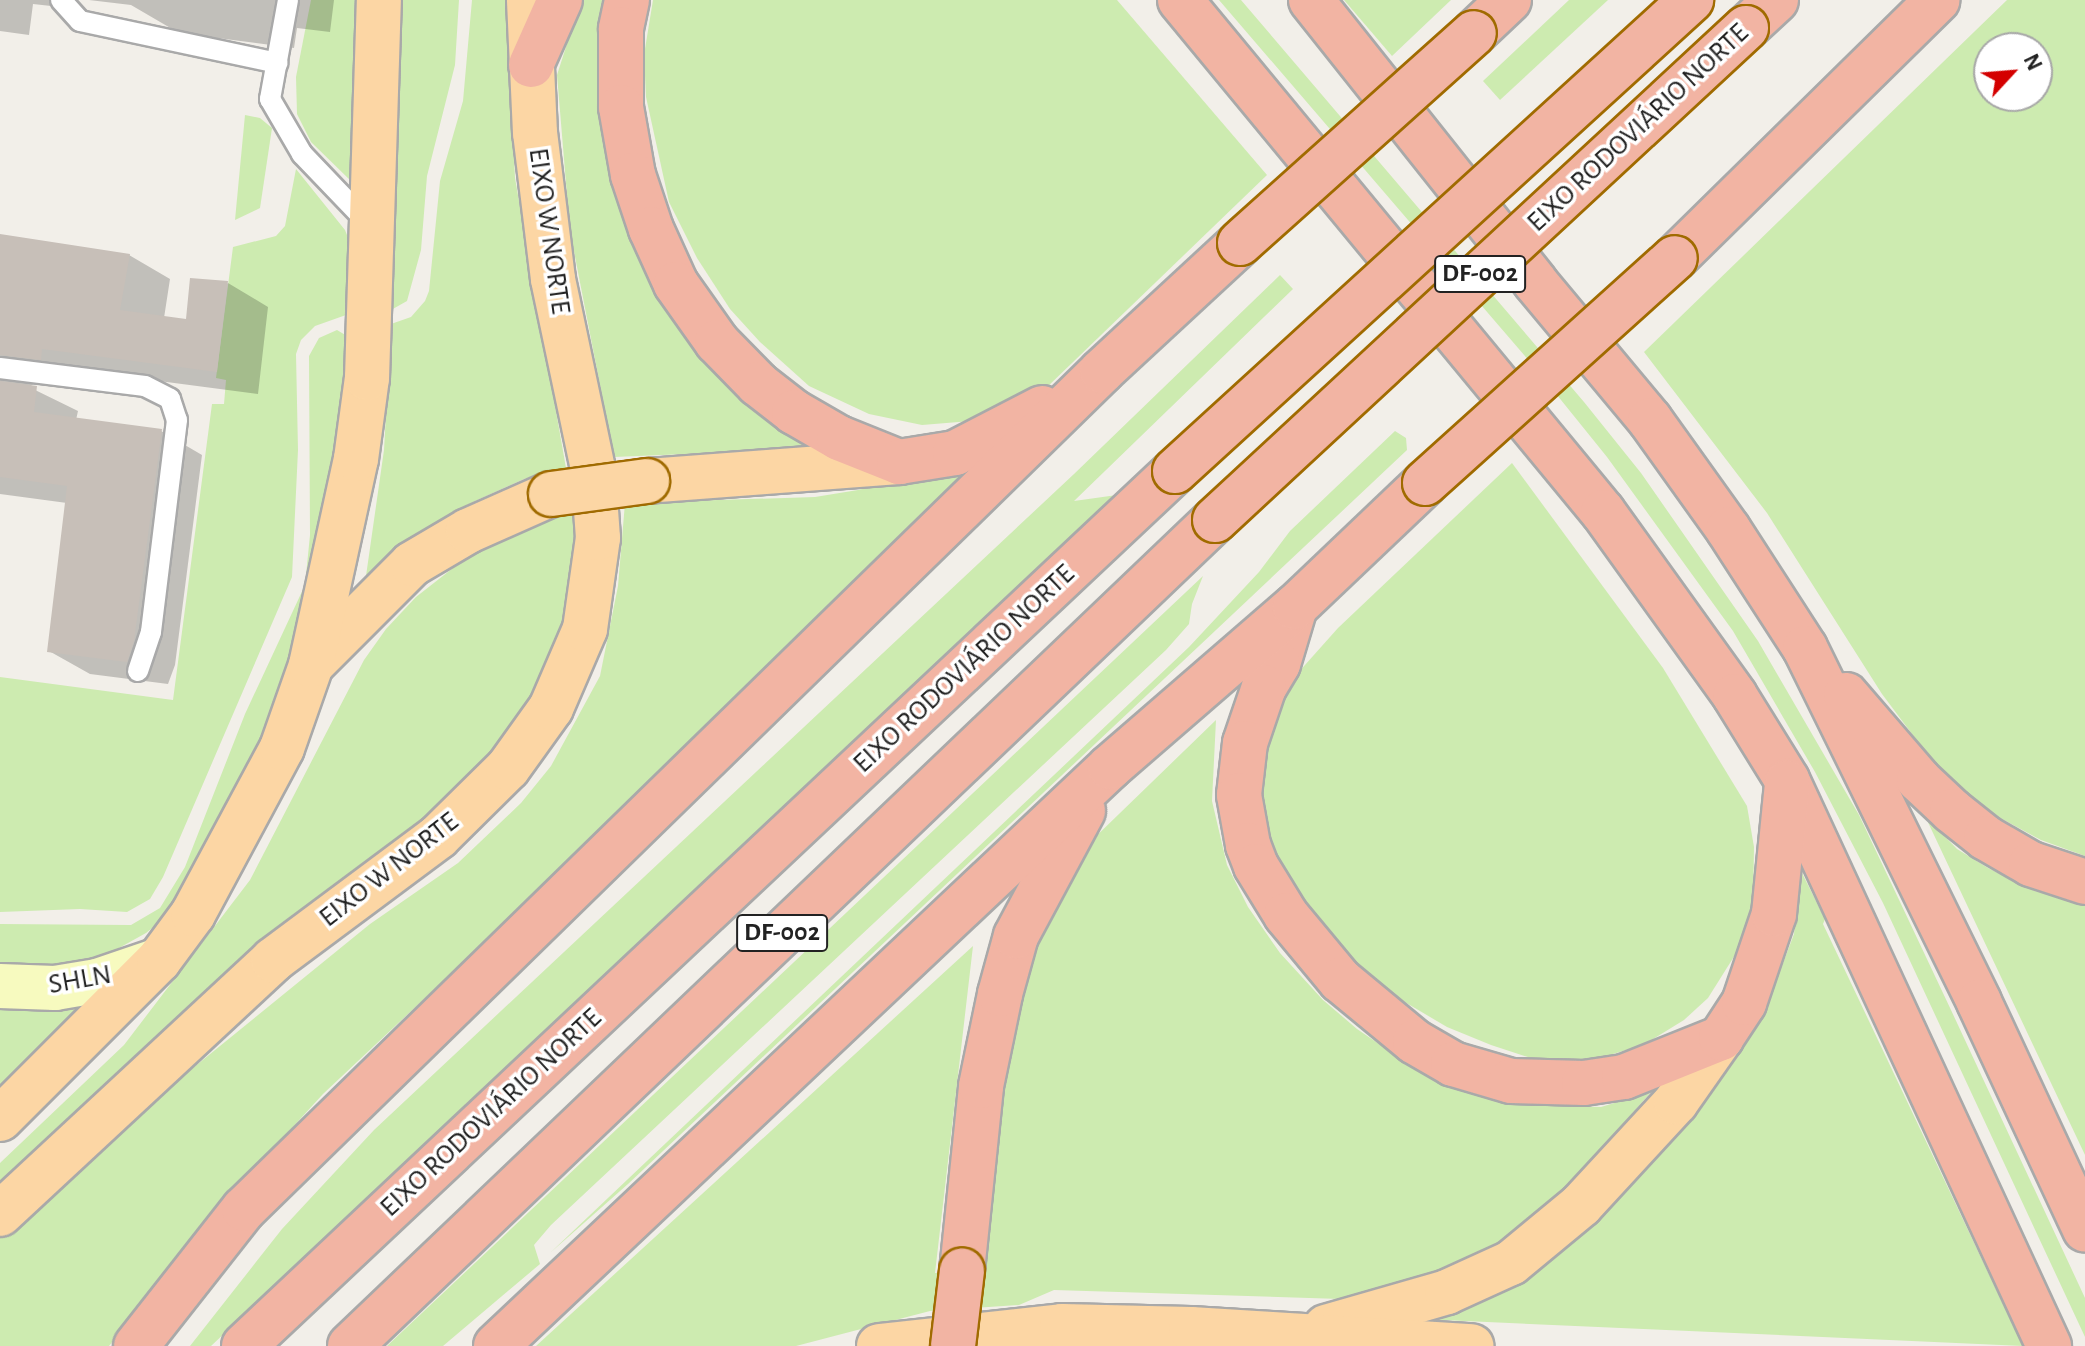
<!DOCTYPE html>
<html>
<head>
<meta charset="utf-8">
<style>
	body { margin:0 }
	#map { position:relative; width:2085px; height:1346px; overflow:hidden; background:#f2efe9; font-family:"Alegreya Sans",sans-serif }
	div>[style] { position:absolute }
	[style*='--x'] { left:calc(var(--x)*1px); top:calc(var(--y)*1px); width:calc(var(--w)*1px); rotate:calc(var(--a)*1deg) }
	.grass>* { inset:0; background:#cdebb0 }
	.shadow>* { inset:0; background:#0003 }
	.building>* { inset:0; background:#c7bfb8 }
	.roads { filter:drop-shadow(2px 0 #a9a9a9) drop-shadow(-2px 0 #a9a9a9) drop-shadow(0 2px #a9a9a9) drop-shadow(0 -2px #a9a9a9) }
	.service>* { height:20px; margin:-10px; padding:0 10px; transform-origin:10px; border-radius:10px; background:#fff }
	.secondary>* { height:44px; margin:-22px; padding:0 22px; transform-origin:22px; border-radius:22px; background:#f7fabf }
	.primary>* { height:44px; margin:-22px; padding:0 22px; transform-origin:22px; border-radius:22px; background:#fcd6a4 }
	.trunk>* { height:44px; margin:-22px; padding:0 22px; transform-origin:22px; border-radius:22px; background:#f2b4a3 }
	.bridges { filter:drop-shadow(2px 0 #a06b00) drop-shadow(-2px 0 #a06b00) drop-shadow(0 2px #a06b00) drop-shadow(0 -2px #a06b00) }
	.primary-bridge>* { height:44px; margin:-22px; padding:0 22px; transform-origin:22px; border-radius:22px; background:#fcd6a4 }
	.trunk-bridge>* { height:44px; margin:-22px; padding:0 22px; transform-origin:22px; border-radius:22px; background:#f2b4a3 }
	span { translate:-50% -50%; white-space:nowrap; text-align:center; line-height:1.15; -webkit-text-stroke:7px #fff; paint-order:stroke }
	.shield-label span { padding:2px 6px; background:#fff; border:2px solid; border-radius:6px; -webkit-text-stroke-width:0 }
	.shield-label { font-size:26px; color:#222; font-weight:700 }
	.street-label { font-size:28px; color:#222 }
	.north { position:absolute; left:1973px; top:32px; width:80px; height:80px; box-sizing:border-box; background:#fff; border:2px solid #a7a7a7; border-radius:50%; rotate:64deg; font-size:22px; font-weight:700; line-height:32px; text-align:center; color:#222 }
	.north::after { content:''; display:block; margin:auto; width:28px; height:36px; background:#d40000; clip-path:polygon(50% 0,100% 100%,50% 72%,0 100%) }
</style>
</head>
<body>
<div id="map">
	<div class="grass">
		<i style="clip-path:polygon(311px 0,356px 0,352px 182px,311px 142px,297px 114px,296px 77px)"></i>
		<i style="clip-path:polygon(401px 0,459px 0,455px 65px,427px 176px,421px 250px,407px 301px,391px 310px)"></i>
		<i style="clip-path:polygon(472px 0,506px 0,515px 178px,566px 468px,524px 479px,475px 501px,423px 533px,365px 583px,384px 450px,391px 324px,411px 317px,425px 301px,429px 291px,440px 181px,463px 101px)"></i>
		<i style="clip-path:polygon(581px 0,607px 0,597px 80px,607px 159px,634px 246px,681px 325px,831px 448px,614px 457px,570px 231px,557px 75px)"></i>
		<i style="clip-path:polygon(653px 0,1117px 0,1267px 175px,1044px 390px,983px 420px,922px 425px,869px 414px,809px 386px,760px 342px,730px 309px,697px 258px,669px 202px,646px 97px,644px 55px)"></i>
		<i style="clip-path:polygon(1219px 0,1241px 0,1584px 402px,1641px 473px,1758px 641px,1859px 815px,1951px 1010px,2085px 1298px,2085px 1337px,1883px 903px,1815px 772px,1733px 631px,1607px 457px,1536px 369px)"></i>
		<i style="clip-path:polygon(1344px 0,1451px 0,1392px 56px)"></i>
		<i style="clip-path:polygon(1569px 0,1608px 0,1500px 100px,1483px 81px)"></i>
		<i style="clip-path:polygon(evenodd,2007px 0,2085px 0,2085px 856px,2041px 840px,1993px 814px,1939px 770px,1882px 694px,1767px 513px,1644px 352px,2007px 0,1989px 48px,2037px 48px,2037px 96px,1989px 96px,1989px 48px)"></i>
		<i style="clip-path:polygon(245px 115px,260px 118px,272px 128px,260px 208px,235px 220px)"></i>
		<i style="clip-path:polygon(296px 169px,345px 230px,351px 245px,346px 315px,315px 326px,301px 340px,296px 354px,298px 450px,292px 577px,163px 877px,150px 899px,127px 912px,80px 909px,0 912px,0 677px,173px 700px,212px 404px,224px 404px,226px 380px,216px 378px,233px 247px,276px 236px,285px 226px)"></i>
		<i style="clip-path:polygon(1280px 275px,1293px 289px,1074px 501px,1117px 495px,211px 1346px,190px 1346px,282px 1229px,374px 1130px,1074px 474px)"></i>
		<i style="clip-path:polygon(337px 330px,347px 336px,346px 413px,289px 681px,248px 775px,167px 916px,146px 933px,101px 958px,44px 969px,0 965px,0 924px,131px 925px,160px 908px,185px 867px,245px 714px,305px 585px,310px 535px,309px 356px,319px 338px)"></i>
		<i style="clip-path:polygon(1395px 431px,1406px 438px,1407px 450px,628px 1184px,550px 1253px,1189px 647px,1259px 572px,1290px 531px)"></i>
		<i style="clip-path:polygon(1004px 453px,323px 1094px,228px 1198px,109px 1346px,0 1346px,0 1238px,172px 1085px,370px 924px,458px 863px,521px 803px,551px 766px,600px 676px,618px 586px,625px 503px,815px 497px,858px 490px)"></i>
		<i style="clip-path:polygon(1512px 463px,1663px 668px,1747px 806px,1754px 847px,1753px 902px,1746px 929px,1735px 955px,1708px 998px,1684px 1020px,1645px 1044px,1594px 1060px,1531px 1058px,1491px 1045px,1447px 1027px,1381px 988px,1333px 948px,1290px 894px,1257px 812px,1257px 755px,1288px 684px,1338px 628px)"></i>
		<i style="clip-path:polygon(574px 510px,574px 573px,556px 653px,529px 712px,484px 775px,208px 989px,0 1183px,0 1163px,124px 1045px,250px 880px,364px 660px,386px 629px,416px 597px,453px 568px,508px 534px)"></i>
		<i style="clip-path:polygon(1203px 576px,1192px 604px,1189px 624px,1166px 650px,551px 1225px,534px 1245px,540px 1264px,443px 1346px,387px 1346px)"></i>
		<i style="clip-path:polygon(1216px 720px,1212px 801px,1227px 865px,1248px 907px,1280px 953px,1323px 1000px,1357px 1029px,1410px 1065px,1463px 1088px,1521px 1105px,1601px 1107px,1634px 1097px,1658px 1084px,1525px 1236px,1381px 1296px,1341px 1299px,1054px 1290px,1019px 1305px,930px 1311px,796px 1346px,536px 1346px,973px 946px,935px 1273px,981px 1269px,1015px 985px,1087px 845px)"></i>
		<i style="clip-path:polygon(1925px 816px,1957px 849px,1988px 868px,2035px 891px,2085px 904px,2085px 1155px)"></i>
		<i style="clip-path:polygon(1800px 869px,1825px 919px,1823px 924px,2023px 1346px,1420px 1319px,1454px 1308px,1756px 1014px,1780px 971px,1794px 934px)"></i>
		<i style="clip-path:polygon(88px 998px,0 1088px,0 1001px)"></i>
	</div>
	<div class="shadow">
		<i style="clip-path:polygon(0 0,61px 0,60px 7px,33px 4px,29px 35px,0 31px)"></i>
		<i style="clip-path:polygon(89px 0,334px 0,330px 32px,297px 28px,294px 48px,179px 33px,131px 5px)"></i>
		<i style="clip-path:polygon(0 236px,129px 255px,170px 279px,164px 318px,188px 321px,228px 283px,268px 307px,258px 394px,83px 371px,43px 378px,29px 387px,78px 411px,76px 420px,161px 431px,202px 455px,175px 665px,168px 684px,90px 674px,49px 651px,67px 503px,0 494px)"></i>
	</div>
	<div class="building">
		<i style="clip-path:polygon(0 234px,130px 254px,120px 310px,186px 319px,190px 278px,228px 281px,217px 372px,42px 349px,41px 360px,0 355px)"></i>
		<i style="clip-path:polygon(0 381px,37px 386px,34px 412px,162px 429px,134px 641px,127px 662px,47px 652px,67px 486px,0 477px)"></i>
	</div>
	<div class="roads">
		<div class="service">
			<i style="--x:61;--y:0;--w:28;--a:48"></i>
			<i style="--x:80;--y:21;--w:202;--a:12"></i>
			<i style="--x:288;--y:0;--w:101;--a:100.3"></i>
			<i style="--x:270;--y:99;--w:64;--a:59.8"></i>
			<i style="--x:302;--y:154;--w:95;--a:46.3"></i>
			<i style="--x:0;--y:368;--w:146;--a:7.1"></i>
			<i style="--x:145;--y:386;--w:28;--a:27"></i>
			<i style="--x:170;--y:399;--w:22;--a:72"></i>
			<i style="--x:177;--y:420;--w:214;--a:97"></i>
			<i style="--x:151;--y:632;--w:41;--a:108.4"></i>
		</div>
		<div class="secondary">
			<i style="--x:0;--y:986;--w:55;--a:2.1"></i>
			<i style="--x:55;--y:988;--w:43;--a:-9.5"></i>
			<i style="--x:97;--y:981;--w:65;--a:-18.7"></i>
		</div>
		<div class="primary">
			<i style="--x:647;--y:481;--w:253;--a:-4.3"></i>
			<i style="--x:312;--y:664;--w:141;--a:-45"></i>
			<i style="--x:412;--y:564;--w:65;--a:-30.5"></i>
			<i style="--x:468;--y:531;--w:91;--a:-24"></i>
			<i style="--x:0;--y:1119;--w:225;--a:-45"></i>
			<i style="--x:159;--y:960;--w:57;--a:-53.5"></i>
			<i style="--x:193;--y:914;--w:188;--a:-61.8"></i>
			<i style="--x:282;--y:748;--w:88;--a:-70.7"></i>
			<i style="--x:311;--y:665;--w:211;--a:-77.7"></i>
			<i style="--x:356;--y:459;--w:82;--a:-82.3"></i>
			<i style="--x:367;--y:378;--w:378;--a:-88.2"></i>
			<i style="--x:0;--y:1214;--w:373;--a:-42.9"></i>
			<i style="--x:273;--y:960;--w:206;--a:-36.7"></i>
			<i style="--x:438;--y:837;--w:98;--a:-44.6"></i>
			<i style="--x:508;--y:768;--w:74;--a:-54.4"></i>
			<i style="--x:551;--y:708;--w:86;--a:-66.7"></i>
			<i style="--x:585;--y:629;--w:92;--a:-81.9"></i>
			<i style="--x:598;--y:538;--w:69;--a:-94.1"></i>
			<i style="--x:593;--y:469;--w:194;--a:-101.9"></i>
			<i style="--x:553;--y:279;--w:147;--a:-97"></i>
			<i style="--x:535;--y:133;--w:133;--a:-92.6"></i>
			<i style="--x:1326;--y:1327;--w:126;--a:-16.1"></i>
			<i style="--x:1447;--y:1292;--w:70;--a:-24.4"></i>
			<i style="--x:1511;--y:1263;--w:91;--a:-39.6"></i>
			<i style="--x:1581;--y:1205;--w:140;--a:-47.3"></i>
			<i style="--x:1676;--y:1102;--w:78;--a:-54.9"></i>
			<i style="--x:879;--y:1346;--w:184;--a:-6.2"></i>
			<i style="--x:1062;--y:1326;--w:129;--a:1.3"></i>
			<i style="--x:1191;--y:1329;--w:281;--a:3.5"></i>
		</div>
		<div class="trunk">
			<i style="--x:627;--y:0;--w:30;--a:102"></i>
			<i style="--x:621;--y:29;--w:78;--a:90"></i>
			<i style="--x:621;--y:107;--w:69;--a:80"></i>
			<i style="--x:633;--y:175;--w:57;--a:71.6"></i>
			<i style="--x:651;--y:229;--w:60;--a:65.6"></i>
			<i style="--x:676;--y:284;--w:71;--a:54.7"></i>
			<i style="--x:717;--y:342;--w:59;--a:45.7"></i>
			<i style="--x:758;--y:384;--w:46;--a:37.9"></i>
			<i style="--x:794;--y:412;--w:52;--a:30"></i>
			<i style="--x:839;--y:438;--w:65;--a:21.8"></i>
			<i style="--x:899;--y:462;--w:57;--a:-9.1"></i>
			<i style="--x:955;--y:453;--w:98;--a:-27.3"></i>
			<i style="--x:1180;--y:0;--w:664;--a:50.44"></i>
			<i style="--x:1603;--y:512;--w:226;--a:54.3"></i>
			<i style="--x:1735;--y:696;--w:99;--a:58.2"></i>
			<i style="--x:1787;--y:780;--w:624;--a:65.16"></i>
			<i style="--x:1311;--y:0;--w:360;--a:51.5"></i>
			<i style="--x:1535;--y:282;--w:180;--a:50.2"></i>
			<i style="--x:1650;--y:420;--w:134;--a:54.4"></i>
			<i style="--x:1728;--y:529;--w:142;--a:57.1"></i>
			<i style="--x:1805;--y:648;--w:394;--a:63.8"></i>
			<i style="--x:1979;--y:1002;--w:251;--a:65"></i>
			<i style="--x:1746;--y:28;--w:41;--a:-43"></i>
			<i style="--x:1474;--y:33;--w:48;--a:-43.3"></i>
			<i style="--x:531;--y:65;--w:71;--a:-66"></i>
			<i style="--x:1675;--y:258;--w:368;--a:-44.5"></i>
			<i style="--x:1295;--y:607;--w:59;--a:106.6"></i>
			<i style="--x:1278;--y:664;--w:27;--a:121"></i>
			<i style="--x:1264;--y:687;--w:59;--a:108.7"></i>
			<i style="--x:1245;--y:743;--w:52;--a:96.6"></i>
			<i style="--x:1239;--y:795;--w:51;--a:79.8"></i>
			<i style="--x:1248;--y:845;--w:22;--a:69"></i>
			<i style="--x:1256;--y:866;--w:57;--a:58.5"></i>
			<i style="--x:1286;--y:915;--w:85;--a:50.3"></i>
			<i style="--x:1340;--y:980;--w:97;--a:39.6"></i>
			<i style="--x:1415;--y:1042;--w:44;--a:30.1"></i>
			<i style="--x:1453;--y:1064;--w:60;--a:16.3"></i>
			<i style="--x:1511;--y:1081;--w:73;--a:1.6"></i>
			<i style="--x:1584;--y:1083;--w:40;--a:-8.5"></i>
			<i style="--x:1624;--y:1077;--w:105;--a:-21.9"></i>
			<i style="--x:1721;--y:1038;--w:42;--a:-56.7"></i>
			<i style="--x:1744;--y:1003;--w:94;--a:-71.4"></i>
			<i style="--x:1774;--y:914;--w:132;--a:-84.3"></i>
			<i style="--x:1846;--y:695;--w:112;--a:49.3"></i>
			<i style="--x:1919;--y:780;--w:45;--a:43.2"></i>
			<i style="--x:1952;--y:811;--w:43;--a:38.5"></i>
			<i style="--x:1986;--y:838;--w:52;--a:30"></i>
			<i style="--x:2031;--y:864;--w:57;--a:18.4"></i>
			<i style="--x:962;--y:1271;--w:186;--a:-84.1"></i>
			<i style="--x:981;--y:1086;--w:94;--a:-78.3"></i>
			<i style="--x:1000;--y:994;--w:60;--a:-74.6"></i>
			<i style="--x:1016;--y:936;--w:142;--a:-61.8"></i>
			<i style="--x:136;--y:1346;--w:174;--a:-51.8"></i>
			<i style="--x:244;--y:1209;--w:1199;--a:-44.32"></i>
			<i style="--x:1102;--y:371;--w:188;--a:-42.8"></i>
			<i style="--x:244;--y:1346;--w:1278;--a:-43.22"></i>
			<i style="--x:350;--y:1346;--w:1196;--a:-43.68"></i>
			<i style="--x:496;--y:1346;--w:844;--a:-43.32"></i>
			<i style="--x:1110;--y:767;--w:245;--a:-40.9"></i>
			<i style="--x:1295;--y:607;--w:180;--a:-43.6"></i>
		</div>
	</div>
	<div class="bridges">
		<div class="primary-bridge">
			<i style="--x:551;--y:494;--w:97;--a:-7.7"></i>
		</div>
		<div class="trunk-bridge">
			<i style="--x:1240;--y:243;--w:314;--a:-41.9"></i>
			<i style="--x:1175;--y:471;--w:699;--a:-42.39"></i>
			<i style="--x:1425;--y:483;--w:336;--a:-42"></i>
			<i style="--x:1215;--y:520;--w:724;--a:-42.82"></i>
			<i style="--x:953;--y:1346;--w:76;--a:-83.2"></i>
		</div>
	</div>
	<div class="shield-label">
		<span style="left:1480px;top:274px">DF-002</span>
		<span style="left:782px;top:933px">DF-002</span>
	</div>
	<div class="street-label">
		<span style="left:1638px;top:128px;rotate:-43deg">EIXO RODOVIÁRIO NORTE</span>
		<span style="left:549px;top:231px;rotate:82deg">EIXO W NORTE</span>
		<span style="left:964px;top:669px;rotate:-43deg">EIXO RODOVIÁRIO NORTE</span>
		<span style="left:389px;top:870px;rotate:-38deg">EIXO W NORTE</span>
		<span style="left:80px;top:980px;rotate:-10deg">SHLN</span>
		<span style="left:491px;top:1113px;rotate:-43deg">EIXO RODOVIÁRIO NORTE</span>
	</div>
	<div class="north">N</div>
</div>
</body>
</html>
